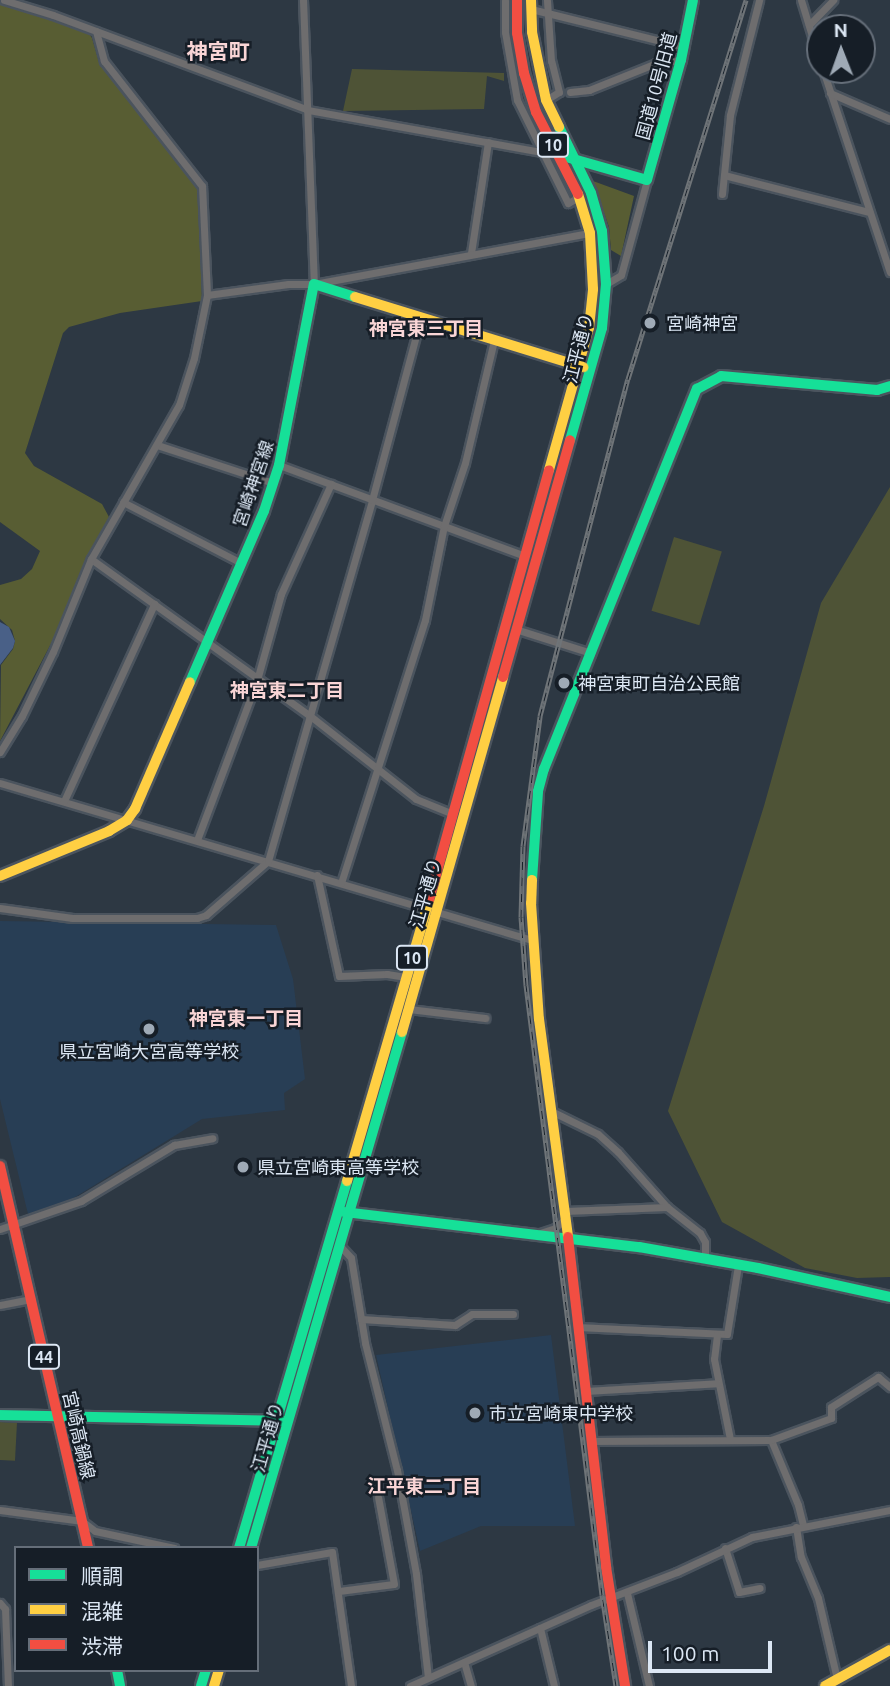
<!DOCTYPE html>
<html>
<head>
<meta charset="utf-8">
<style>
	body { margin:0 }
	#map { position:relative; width:890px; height:1686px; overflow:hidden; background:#2d3843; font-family:Ubuntu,"Noto Sans JP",sans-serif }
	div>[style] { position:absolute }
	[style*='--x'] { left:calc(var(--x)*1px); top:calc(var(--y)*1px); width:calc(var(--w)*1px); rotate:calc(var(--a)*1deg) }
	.built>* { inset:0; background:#283e55 }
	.green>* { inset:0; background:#4e5336; transform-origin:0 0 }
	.forest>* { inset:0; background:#585d33 }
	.water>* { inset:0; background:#496087 }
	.roads { filter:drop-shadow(2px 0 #4b545e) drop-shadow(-2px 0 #4b545e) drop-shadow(0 2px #4b545e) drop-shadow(0 -2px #4b545e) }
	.street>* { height:7px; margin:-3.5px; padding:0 3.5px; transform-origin:3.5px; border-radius:3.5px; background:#6e6d6e }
	.fast>* { height:10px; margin:-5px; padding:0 5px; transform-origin:5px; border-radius:5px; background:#16e098 }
	.slow>* { height:10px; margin:-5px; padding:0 5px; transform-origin:5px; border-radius:5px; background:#ffcf43 }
	.jam>* { height:10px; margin:-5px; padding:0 5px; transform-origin:5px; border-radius:5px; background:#f24e42 }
	.rail>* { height:5px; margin-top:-2.5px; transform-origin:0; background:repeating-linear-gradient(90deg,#161e27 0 8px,#6f7478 0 16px); box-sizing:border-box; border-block:2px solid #6f7478 }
	.dots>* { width:19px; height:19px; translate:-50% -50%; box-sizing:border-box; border:4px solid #161e27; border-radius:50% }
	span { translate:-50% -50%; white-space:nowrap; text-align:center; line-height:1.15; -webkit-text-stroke:5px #161e27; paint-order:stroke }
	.shield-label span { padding:2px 5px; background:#161e27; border:2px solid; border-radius:5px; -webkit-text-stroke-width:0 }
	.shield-label { font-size:16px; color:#dce7f4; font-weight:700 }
	.street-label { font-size:18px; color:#dce7f4 }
	.poi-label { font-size:18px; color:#dce7f4 }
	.left { translate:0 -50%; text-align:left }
	.neighbourhood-label { font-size:19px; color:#f9d5d6; font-weight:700 }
	.quarter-label { font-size:21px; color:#f9d5d6; font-weight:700 }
	.legend { position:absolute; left:14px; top:1546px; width:245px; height:126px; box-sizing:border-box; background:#161e27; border:2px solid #656e79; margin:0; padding:9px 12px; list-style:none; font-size:21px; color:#dce7f4 }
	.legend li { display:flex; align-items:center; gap:14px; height:35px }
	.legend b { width:35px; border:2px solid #656e79 }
	.north { position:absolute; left:806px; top:14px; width:70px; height:70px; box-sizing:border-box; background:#161e27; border:2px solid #656e79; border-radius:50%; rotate:359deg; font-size:19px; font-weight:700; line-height:28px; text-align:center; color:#dce7f4 }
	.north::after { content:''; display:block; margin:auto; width:24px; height:32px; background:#9faab6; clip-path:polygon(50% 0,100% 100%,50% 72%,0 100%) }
	.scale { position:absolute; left:648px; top:1641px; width:124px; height:32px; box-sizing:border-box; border:4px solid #dce7f4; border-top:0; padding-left:9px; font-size:21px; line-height:24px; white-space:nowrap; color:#dce7f4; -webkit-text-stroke:5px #161e27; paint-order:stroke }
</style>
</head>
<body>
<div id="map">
	<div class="built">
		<i style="clip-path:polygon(0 921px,276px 925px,293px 979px,305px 1079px,284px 1093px,285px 1110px,202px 1119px,72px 1199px,28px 1214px,0 1099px)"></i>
		<i style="clip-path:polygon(551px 1335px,575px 1526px,481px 1526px,420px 1551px,376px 1355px)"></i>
	</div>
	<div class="green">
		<i style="clip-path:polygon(352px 69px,504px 73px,504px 81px,487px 76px,484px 109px,343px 111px)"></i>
		<i style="clip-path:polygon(890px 487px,890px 1277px,857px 1278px,805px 1268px,722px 1222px,668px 1111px,764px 806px,821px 603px)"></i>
		<i style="left:674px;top:537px;width:50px;height:77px;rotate:17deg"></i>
		<i style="left:0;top:1422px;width:17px;height:38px;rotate:3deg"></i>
	</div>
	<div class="forest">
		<i style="clip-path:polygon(0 4px,88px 32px,92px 38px,99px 62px,199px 188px,202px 301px,120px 313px,69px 327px,63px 333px,25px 453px,34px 466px,102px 504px,109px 517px,86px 560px,56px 634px,0 741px,1px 665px,13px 649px,15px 641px,12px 630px,0 619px,0 585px,21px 579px,32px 569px,40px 551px,0 522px)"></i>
		<i style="clip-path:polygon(593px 181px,634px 196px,621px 256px,611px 250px,609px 227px)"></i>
	</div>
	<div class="water">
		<i style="clip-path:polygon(0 622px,9px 627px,15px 641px,13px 648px,0 665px)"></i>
	</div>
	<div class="roads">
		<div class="street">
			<i style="--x:4;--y:0;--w:51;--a:17"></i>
			<i style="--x:53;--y:15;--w:272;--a:20.4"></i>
			<i style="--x:308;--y:110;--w:254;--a:10.2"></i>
			<i style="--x:303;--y:0;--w:284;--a:87.8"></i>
			<i style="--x:505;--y:0;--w:32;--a:90"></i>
			<i style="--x:505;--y:32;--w:69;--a:80"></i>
			<i style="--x:517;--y:100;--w:115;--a:63.7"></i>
			<i style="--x:568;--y:203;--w:13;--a:-29"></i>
			<i style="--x:801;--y:0;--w:65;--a:73"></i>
			<i style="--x:531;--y:9;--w:158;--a:13.9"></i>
			<i style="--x:809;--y:25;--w:35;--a:-46"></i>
			<i style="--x:823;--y:70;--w:213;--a:71.7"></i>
			<i style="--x:570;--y:92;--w:19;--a:-6"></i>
			<i style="--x:589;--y:90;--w:72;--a:-21.9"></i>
			<i style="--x:656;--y:63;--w:25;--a:-7"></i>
			<i style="--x:830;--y:93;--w:65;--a:23.4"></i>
			<i style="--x:546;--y:100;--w:15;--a:-32"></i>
			<i style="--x:559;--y:92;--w:32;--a:-104"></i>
			<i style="--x:551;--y:61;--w:61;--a:-93.8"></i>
			<i style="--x:724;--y:175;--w:150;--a:14.3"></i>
			<i style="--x:722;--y:194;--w:79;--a:-84.2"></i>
			<i style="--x:730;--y:115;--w:119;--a:-75.8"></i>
			<i style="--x:471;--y:253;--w:112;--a:-81.3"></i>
			<i style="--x:606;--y:284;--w:17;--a:-31"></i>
			<i style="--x:621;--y:275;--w:98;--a:-74.7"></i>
			<i style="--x:207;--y:295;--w:82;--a:-7.7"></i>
			<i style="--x:288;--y:284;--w:26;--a:0"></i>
			<i style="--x:314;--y:284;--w:281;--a:-10.5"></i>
			<i style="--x:157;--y:445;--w:122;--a:18.1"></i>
			<i style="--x:279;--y:465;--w:262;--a:20.3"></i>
			<i style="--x:123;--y:502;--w:133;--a:27.3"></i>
			<i style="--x:91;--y:559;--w:268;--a:35.6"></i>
			<i style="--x:309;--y:715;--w:136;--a:38.1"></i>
			<i style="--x:416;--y:799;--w:40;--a:22"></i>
			<i style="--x:515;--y:629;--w:80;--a:17.5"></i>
			<i style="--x:0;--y:752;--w:42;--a:-58.6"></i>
			<i style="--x:22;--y:716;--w:71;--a:-64.2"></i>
			<i style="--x:53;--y:652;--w:100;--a:-67.8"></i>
			<i style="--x:91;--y:559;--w:177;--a:-60.3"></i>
			<i style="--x:179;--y:405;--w:49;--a:-72.3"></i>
			<i style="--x:194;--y:358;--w:64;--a:-78.3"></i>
			<i style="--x:207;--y:295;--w:109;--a:-92.6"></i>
			<i style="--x:202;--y:186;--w:159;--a:-128.1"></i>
			<i style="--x:104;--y:61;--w:31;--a:-105"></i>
			<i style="--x:0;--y:783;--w:555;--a:16.44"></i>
			<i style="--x:64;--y:801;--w:217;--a:-65.4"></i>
			<i style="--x:197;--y:840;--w:171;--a:-69.4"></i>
			<i style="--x:257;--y:680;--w:89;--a:-74.4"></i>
			<i style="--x:281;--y:594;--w:121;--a:-65.6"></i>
			<i style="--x:317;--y:875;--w:103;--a:77.7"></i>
			<i style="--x:339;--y:976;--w:48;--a:-2.4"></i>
			<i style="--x:387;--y:974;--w:19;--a:9"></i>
			<i style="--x:341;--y:883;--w:276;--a:-72.3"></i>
			<i style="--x:425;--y:620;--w:96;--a:-78.6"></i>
			<i style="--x:444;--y:526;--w:66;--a:-71.6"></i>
			<i style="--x:465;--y:463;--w:126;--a:-76.7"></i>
			<i style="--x:0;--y:908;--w:73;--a:7.9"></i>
			<i style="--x:72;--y:918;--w:125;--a:0"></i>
			<i style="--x:197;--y:918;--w:9;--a:-18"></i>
			<i style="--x:206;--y:915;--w:82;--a:-41.1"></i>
			<i style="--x:268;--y:861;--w:376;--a:-73.9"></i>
			<i style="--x:372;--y:500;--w:189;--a:-75"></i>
			<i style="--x:408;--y:1009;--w:78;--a:6.7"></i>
			<i style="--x:551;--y:1111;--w:52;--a:26.1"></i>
			<i style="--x:598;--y:1134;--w:27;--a:42"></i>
			<i style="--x:618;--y:1152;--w:74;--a:48.3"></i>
			<i style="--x:667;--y:1207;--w:42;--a:38.2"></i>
			<i style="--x:700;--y:1233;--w:10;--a:61"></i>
			<i style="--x:705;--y:1242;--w:17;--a:90"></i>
			<i style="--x:565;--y:1211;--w:102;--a:-2.2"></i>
			<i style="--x:0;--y:1229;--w:86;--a:-19.1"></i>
			<i style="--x:81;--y:1201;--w:109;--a:-31.1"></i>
			<i style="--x:174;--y:1145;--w:39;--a:-10"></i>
			<i style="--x:540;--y:1233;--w:16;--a:-18"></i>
			<i style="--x:555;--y:1228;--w:15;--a:-42"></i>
			<i style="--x:340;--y:1246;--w:16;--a:47"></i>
			<i style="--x:351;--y:1258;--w:86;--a:80.6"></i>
			<i style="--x:365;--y:1343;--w:131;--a:75.9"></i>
			<i style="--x:397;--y:1470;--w:106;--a:79.6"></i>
			<i style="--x:416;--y:1574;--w:104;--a:83.4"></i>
			<i style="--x:0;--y:1305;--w:32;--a:-11"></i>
			<i style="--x:361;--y:1319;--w:94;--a:3.7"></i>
			<i style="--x:455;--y:1325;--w:20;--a:-33"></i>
			<i style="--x:472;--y:1314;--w:41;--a:0"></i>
			<i style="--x:577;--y:1327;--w:150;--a:2.7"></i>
			<i style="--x:727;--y:1334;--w:70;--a:-80.9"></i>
			<i style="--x:717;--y:1335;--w:24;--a:97"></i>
			<i style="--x:714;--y:1359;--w:82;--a:78.7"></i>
			<i style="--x:585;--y:1391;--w:133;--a:-3.4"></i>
			<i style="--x:771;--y:1440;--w:70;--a:67.4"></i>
			<i style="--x:798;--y:1505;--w:21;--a:76"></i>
			<i style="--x:590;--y:1441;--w:181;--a:-0.3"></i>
			<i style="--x:771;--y:1440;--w:64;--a:-20.1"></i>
			<i style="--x:831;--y:1418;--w:11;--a:-90"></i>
			<i style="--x:831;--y:1407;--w:56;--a:-32.6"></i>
			<i style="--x:878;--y:1377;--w:16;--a:40"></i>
			<i style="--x:0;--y:1510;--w:83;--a:7.6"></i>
			<i style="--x:82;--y:1521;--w:16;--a:38"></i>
			<i style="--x:95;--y:1531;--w:81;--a:12.1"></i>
			<i style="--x:796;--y:1527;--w:30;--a:81"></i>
			<i style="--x:801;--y:1557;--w:44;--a:67.5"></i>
			<i style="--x:818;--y:1598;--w:83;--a:76.8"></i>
			<i style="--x:725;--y:1548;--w:46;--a:72.3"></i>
			<i style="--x:739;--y:1592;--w:21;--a:-11"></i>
			<i style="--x:257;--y:1565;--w:76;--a:-9.8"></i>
			<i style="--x:332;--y:1552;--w:135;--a:81.9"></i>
			<i style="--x:339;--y:1591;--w:55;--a:-7.3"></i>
			<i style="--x:394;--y:1584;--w:88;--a:-100.4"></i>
			<i style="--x:627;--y:1593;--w:96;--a:76.7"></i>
			<i style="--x:0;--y:1603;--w:8;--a:50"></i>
			<i style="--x:5;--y:1609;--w:77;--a:87.8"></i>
			<i style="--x:540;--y:1628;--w:60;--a:76.4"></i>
			<i style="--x:464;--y:1662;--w:25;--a:74"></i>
			<i style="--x:410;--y:1686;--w:198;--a:-24.1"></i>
			<i style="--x:591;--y:1605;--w:92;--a:-21"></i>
			<i style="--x:677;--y:1572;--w:83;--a:-25"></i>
			<i style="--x:752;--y:1537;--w:141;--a:-11.1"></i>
		</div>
		<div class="fast">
			<i style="--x:559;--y:127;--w:73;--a:64.1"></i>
			<i style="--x:591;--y:193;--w:40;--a:74"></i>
			<i style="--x:602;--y:231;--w:53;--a:85.7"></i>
			<i style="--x:606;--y:284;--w:44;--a:95.2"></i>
			<i style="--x:602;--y:328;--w:116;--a:105.9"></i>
			<i style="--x:559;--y:155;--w:91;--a:15.9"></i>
			<i style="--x:647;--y:180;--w:125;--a:-74.2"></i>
			<i style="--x:681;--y:60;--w:61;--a:-78.7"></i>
			<i style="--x:190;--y:682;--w:186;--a:-66.6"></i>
			<i style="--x:264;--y:511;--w:48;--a:-71.9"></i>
			<i style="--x:279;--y:465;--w:184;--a:-79.1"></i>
			<i style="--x:314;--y:284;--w:43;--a:17.6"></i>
			<i style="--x:532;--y:880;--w:89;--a:-86.1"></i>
			<i style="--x:538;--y:791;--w:23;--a:-75"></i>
			<i style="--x:544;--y:769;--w:410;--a:-68.1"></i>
			<i style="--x:697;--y:389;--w:27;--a:-28"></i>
			<i style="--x:721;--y:376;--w:157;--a:5.1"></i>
			<i style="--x:877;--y:390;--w:14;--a:-17"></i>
			<i style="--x:344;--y:1212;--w:297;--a:6.8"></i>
			<i style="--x:639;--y:1247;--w:121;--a:10"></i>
			<i style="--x:758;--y:1268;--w:135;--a:12.4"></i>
			<i style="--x:0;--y:1415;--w:283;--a:1.2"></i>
			<i style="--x:239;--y:1548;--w:383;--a:-73.6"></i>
			<i style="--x:251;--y:1548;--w:538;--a:-73.69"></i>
			<i style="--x:117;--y:1670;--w:16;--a:79"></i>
			<i style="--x:201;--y:1686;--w:17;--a:-73"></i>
		</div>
		<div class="slow">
			<i style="--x:531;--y:0;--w:32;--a:88"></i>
			<i style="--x:532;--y:32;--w:69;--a:78.4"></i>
			<i style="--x:546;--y:100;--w:30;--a:64"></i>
			<i style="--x:355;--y:297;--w:239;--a:17.1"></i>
			<i style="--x:549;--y:470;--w:148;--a:-74.3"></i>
			<i style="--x:589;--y:328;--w:39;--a:-84"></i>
			<i style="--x:593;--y:289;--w:56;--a:-93.1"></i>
			<i style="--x:590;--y:233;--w:41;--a:-107.1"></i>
			<i style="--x:0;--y:876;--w:118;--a:-22.4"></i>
			<i style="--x:109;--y:831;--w:21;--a:-31"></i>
			<i style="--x:127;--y:820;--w:14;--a:-54"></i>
			<i style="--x:135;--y:809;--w:138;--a:-66.6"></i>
			<i style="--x:532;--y:880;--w:23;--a:92"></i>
			<i style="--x:531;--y:903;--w:116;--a:86.1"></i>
			<i style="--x:539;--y:1019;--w:220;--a:82.4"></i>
			<i style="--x:402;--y:1032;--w:369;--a:-74.1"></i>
			<i style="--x:347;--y:1181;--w:293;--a:-73.7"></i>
			<i style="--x:214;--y:1686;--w:17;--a:-73"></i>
			<i style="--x:825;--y:1686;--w:74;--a:-29"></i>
		</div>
		<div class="jam">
			<i style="--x:517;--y:0;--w:33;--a:90"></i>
			<i style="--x:517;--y:33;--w:41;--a:80.1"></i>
			<i style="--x:524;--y:73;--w:41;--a:72.9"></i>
			<i style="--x:536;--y:112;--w:92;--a:62.9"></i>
			<i style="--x:503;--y:677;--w:246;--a:-74.2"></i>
			<i style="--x:429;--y:900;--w:446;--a:-74.4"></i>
			<i style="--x:0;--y:1166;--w:392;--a:77"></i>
			<i style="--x:568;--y:1237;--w:332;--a:83.4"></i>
			<i style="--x:606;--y:1567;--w:121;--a:80.9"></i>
		</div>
	</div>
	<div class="rail">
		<i style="--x:616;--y:1686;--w:92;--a:-98.7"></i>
		<i style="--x:602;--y:1595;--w:615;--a:-97.1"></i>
		<i style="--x:526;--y:985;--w:68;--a:-94.2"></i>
		<i style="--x:521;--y:917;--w:71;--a:-88.4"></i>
		<i style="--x:523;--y:846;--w:131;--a:-82.5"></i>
		<i style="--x:540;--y:716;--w:348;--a:-75.4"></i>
		<i style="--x:628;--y:379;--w:397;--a:-72.7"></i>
	</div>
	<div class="dots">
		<i style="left:650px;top:323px;background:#9faab6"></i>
		<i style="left:564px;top:683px;background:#9faab6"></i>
		<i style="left:149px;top:1029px;background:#9faab6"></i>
		<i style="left:243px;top:1167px;background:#9faab6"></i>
		<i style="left:475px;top:1413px;background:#9faab6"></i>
	</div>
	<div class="shield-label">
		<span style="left:553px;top:145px">10</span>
		<span style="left:412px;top:958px">10</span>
		<span style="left:44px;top:1357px">44</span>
	</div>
	<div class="street-label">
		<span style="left:656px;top:86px;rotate:-75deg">国道10号旧道</span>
		<span style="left:578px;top:348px;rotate:-76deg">江平通り</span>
		<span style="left:253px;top:484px;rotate:-71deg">宮崎神宮線</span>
		<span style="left:425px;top:893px;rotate:-74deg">江平通り</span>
		<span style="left:79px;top:1435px;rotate:77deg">宮崎高鍋線</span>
		<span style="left:267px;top:1437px;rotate:-74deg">江平通り</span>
	</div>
	<div class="poi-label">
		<span class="left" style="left:666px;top:323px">宮崎神宮</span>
		<span class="left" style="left:578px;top:683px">神宮東町自治公民館</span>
		<span style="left:149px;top:1051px">県立宮崎大宮高等学校</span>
		<span class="left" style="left:257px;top:1167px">県立宮崎東高等学校</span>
		<span class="left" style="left:489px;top:1413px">市立宮崎東中学校</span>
	</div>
	<div class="neighbourhood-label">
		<span style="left:426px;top:329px">神宮東三丁目</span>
		<span style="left:287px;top:691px">神宮東二丁目</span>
		<span style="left:246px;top:1019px">神宮東一丁目</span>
		<span style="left:424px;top:1487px">江平東二丁目</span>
	</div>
	<div class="quarter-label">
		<span style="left:218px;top:51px">神宮町</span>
	</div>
	<ul class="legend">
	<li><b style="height:9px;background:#16e098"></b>順調</li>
	<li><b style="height:9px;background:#ffcf43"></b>混雑</li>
	<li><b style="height:9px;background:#f24e42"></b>渋滞</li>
	</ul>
	<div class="north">N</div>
	<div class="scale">100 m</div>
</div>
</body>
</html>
